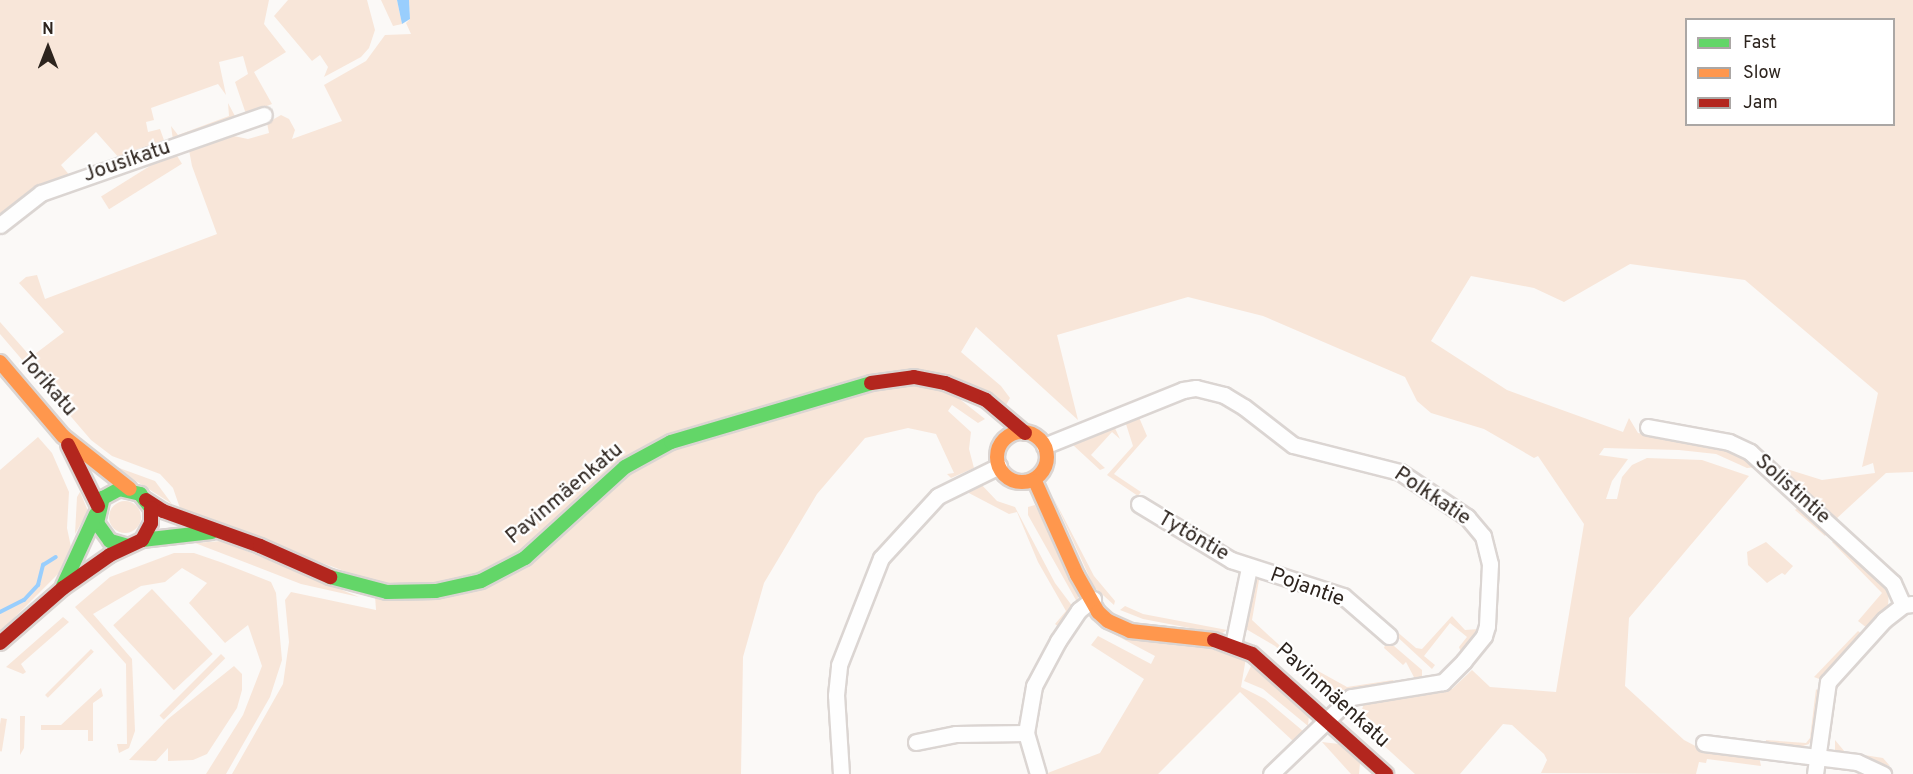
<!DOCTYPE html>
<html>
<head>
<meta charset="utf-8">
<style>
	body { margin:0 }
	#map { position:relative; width:1913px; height:774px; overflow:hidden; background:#fbf9f7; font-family:Overpass,sans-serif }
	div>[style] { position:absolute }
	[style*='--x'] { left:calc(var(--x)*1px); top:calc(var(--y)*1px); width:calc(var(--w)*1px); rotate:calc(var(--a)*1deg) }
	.green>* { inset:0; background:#f8e6d9; transform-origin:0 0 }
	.round { border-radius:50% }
	.water>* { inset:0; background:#99cefd }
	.stream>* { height:4px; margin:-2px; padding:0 2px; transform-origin:2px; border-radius:2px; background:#99cefd }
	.roads { filter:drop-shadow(2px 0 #dbd5d2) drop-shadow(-2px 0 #dbd5d2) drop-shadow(0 2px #dbd5d2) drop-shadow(0 -2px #dbd5d2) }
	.street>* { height:15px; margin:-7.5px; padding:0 7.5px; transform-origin:7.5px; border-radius:7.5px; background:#fefefe }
	.fast>* { height:14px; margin:-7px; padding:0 7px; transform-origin:7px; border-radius:7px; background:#63d668 }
	.slow>* { height:14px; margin:-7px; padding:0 7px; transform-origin:7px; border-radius:7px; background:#ff974d }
	.slow>.ring { margin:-7px; padding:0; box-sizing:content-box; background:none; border:14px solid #ff974d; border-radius:50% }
	.jam>* { height:14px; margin:-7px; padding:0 7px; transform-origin:7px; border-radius:7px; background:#b3261e }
	span { translate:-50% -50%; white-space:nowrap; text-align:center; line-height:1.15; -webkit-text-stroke:4.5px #fff; paint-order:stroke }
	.street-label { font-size:21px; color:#2d241e }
	.legend { position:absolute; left:1685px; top:18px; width:210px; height:108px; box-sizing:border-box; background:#fff; border:2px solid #aba7a5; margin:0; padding:8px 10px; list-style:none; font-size:18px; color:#2d241e }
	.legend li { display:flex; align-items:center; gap:12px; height:30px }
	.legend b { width:30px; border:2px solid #aba7a5 }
	.north { position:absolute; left:18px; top:18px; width:60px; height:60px; -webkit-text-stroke:4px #fff; paint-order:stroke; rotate:0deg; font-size:16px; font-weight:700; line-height:24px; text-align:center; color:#2d241e }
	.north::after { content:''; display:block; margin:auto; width:21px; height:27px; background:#2d241e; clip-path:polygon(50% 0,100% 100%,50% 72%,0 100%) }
</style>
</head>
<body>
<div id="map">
	<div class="green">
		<i style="clip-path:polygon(0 0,269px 0,264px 24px,286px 52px,254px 72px,272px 104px,246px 114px,235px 82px,248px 74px,243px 56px,219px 62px,226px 95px,218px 84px,151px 108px,154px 120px,146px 122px,148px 132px,160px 129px,165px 143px,120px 159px,96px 132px,61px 165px,71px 177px,0 220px)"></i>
		<i style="clip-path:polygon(288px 0,367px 0,375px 30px,369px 48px,361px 57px,324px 77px,328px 67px,320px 55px,312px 61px,274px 16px)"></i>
		<i style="clip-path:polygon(381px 0,397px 0,402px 24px,393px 26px)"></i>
		<i style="clip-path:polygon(evenodd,409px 0,1913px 0,1913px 472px,1886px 473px,1836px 519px,1774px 465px,1822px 480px,1875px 473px,1873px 463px,1862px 467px,1878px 393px,1745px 280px,1630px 264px,1564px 302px,1534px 288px,1471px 276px,1431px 341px,1507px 390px,1623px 432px,1629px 418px,1638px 433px,1726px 447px,1758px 467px,1747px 468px,1716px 454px,1679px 450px,1604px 448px,1599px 455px,1628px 459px,1612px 481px,1606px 499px,1617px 499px,1622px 477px,1632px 465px,1647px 458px,1702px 460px,1749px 476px,1629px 618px,1625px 686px,1684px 740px,1703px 750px,1759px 756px,1761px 766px,1707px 759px,1706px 763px,1699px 762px,1696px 774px,1541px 773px,1547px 760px,1544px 754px,1512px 725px,1503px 724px,1460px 774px,1415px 774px,1358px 722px,1365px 700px,1452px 689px,1472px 670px,1490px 687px,1556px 692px,1584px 524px,1538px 456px,1534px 458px,1484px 429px,1431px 413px,1417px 401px,1405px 377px,1263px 316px,1188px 297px,1057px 335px,1078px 420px,976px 327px,961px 352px,1001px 386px,1010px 398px,1005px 407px,957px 397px,985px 419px,978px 423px,952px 405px,948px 411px,971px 432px,969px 449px,974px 468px,951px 478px,947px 474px,954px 473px,936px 434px,908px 428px,865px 438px,817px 494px,764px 583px,743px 657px,741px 774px,232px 774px,283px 684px,289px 642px,285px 600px,291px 592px,376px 610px,374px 582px,181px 511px,173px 488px,160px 474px,112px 456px,91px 440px,0 334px,0 322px,31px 357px,64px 332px,19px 283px,26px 277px,37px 275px,45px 299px,217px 234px,192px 166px,189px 150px,194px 143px,224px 134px,248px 139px,269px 133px,267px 123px,281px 115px,289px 119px,295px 130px,292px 139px,342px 121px,324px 85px,366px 61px,385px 35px,411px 34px,406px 23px,410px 19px,409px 0,1686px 20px,1894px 20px,1894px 124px,1686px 124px,1686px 20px)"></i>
		<i style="clip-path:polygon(228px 103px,236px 118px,173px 140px,171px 126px,178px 135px,229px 116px)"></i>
		<i style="left:174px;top:151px;width:15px;height:86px;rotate:58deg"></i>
		<i style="clip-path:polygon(1138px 415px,1147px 436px,1114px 474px,1141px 492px,1138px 496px,1107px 475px,1133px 446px,1125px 421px)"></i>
		<i style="clip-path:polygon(1114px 426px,1120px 439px,1112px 432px,1091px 455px,1105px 468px,1100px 470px,1073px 445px)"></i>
		<i style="clip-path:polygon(38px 437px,52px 453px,69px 492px,67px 528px,71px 547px,66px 566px,0 632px,0 470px)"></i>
		<i style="clip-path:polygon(111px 465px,155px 481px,172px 504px)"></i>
		<i style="clip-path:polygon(979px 482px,997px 501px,1015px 507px,1055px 583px,1073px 607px,1059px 627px,1055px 624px,1066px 611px,1038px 562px,1017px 512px,1009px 514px,965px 491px,953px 497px,949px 494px)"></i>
		<i style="clip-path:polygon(80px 492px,88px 511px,75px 534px,77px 497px)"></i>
		<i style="clip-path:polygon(1053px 497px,1094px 576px,1115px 601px,1114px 605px,1094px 587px)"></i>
		<i class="round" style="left:109px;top:501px;width:32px;height:32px"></i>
		<i style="clip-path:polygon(1035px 505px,1079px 593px,1077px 602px,1028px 515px,1028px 507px)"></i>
		<i style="clip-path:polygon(1800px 506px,1828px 531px,1825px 536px,1795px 510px)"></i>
		<i style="clip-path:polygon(1837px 539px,1889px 590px,1888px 607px,1867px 628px,1858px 621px,1882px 593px,1832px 542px)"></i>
		<i style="clip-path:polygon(222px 541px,359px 597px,301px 584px,195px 543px)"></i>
		<i style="clip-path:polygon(1766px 542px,1793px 566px,1785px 575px,1782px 573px,1767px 583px,1748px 565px,1747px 552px)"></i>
		<i style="clip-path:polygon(174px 553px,194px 553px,223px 563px,271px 582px,276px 593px,282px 660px,270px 697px,226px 774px,206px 774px,243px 715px,262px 666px,248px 625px,225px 643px,189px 603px,207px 583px,182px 568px,165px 582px,141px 586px,93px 614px,132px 659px,135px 731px,129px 748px,119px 753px,117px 744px,127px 744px,126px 664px,75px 607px,110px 577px)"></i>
		<i style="clip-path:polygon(1264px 577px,1295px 586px,1259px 580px,1252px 620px,1291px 656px,1347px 687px,1393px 680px,1396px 684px,1348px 691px,1335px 699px,1275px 646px,1246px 629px,1254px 581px)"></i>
		<i style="left:152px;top:589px;width:89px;height:53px;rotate:47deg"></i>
		<i style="clip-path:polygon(1125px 606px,1143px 614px,1227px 630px,1221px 634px,1143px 619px,1120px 610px)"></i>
		<i style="clip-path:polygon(1452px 616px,1465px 630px,1479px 629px,1461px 652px,1459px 647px,1467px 637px,1450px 623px,1424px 656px,1435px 665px,1432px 669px,1392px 632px,1395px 630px,1416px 648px,1422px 649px)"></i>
		<i style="clip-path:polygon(63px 617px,69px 622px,21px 664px,26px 672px,23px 674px,6px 667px)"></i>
		<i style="clip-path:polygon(1106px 630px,1183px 642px,1246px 658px,1241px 687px,1265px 699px,1303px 731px,1293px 741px,1240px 692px,1158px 774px,1045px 774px,1100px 753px,1144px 679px,1091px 645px,1098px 636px,1151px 664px,1155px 656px)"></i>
		<i style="clip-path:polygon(1858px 631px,1862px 634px,1822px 680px,1814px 677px)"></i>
		<i style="clip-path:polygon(1387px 640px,1422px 670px,1422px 680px,1416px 681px,1406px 662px,1403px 665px,1384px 648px)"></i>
		<i style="left:91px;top:649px;width:4px;height:65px;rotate:45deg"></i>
		<i style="left:221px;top:654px;width:6px;height:87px;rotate:45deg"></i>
		<i style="clip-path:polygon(1252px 664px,1309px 715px,1308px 726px,1263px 689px,1244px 681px)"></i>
		<i style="clip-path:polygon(234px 666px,242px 674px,242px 690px,237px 708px,207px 754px,193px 760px,168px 761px,168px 748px,156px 761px,129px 760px,168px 719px)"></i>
		<i style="clip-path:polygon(101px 688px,103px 696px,93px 703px,93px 741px,88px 741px,88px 730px,41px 730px,41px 725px,61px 725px)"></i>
		<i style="clip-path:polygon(1816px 689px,1819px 692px,1814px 733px,1809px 744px,1797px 748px,1766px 744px,1766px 740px,1806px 743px,1810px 738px)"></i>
		<i style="clip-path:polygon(20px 716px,25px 716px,24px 748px,20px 755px)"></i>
		<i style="left:1px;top:718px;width:6px;height:33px;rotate:9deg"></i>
		<i style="clip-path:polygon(1835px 740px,1845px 752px,1883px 758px,1890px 766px,1835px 752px)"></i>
		<i style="clip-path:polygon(1322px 742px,1339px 744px,1360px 763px,1359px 774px,1351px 774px)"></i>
	</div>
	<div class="water">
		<i style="clip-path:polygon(397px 0,409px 0,410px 19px,402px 24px)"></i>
	</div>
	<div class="stream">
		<i style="--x:0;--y:612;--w:27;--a:-27"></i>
		<i style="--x:24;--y:600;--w:21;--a:-47"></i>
		<i style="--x:38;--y:585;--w:21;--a:-76"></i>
		<i style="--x:43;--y:565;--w:15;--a:-32"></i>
	</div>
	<div class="roads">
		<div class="street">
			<i style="--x:0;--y:225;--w:52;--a:-38"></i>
			<i style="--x:41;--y:193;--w:236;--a:-19.3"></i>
			<i style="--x:1648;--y:427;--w:82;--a:10.5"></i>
			<i style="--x:1729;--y:442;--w:23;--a:25"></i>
			<i style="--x:1750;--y:452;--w:194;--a:42.5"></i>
			<i style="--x:1893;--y:583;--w:24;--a:66"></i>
			<i style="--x:1044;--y:446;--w:150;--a:-21.9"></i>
			<i style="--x:1183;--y:390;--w:13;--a:-9"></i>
			<i style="--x:1196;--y:388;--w:29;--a:14"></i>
			<i style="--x:1224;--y:395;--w:23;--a:31"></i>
			<i style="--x:1244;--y:407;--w:62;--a:37.8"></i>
			<i style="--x:1293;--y:445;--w:110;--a:14.2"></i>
			<i style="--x:1400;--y:472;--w:81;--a:33.9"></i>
			<i style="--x:1467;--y:517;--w:25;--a:50"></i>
			<i style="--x:1483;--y:536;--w:29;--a:76"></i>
			<i style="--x:1490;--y:564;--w:62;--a:92.8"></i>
			<i style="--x:1487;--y:626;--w:10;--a:107"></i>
			<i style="--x:1484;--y:636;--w:32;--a:129"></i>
			<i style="--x:1464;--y:661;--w:30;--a:135"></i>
			<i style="--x:1443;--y:682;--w:93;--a:170.7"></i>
			<i style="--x:1351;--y:697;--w:111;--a:136.1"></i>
			<i style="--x:1139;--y:504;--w:108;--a:31.3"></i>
			<i style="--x:1231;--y:560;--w:118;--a:17.8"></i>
			<i style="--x:1343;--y:596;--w:61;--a:41"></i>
			<i style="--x:1233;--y:645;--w:79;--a:-78.3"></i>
			<i style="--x:916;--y:742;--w:41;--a:-11.3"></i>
			<i style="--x:956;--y:734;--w:70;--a:-0.8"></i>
			<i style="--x:1704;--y:743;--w:154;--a:7.1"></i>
			<i style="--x:1857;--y:762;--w:29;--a:25"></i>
			<i style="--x:841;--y:774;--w:79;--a:-93.6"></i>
			<i style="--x:836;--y:695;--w:30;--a:-84"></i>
			<i style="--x:839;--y:665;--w:115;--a:-68.6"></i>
			<i style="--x:881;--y:558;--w:84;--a:-47.4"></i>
			<i style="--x:938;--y:496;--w:68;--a:-26.2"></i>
			<i style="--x:1038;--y:774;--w:43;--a:-106.3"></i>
			<i style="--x:1026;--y:733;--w:48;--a:-80.3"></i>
			<i style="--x:1034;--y:686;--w:51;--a:-61.9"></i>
			<i style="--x:1058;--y:641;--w:37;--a:-56"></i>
			<i style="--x:1079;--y:610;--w:18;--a:-38"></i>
			<i style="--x:1815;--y:774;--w:93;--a:-82"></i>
			<i style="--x:1828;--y:682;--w:84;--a:-47.9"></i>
			<i style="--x:1884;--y:620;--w:24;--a:-38"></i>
			<i style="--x:1903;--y:605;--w:9;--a:-6"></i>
		</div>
		<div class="fast">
			<i style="--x:142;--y:540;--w:70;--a:-6.5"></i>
			<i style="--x:128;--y:546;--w:19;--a:-164"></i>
			<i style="--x:110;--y:541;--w:22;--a:-126"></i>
			<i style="--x:97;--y:523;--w:26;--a:-77"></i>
			<i style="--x:103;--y:498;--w:18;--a:-29"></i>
			<i style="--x:119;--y:489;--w:22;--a:13"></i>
			<i style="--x:140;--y:494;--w:18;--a:52"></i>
			<i style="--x:330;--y:577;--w:59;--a:14.7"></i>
			<i style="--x:387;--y:592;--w:49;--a:-1.2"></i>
			<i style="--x:436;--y:591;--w:46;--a:-12.5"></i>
			<i style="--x:481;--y:581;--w:50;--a:-27.6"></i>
			<i style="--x:525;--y:558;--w:135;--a:-42.3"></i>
			<i style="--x:625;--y:467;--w:52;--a:-28.5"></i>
			<i style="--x:671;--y:442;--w:209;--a:-16.4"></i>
			<i style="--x:63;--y:586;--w:79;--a:-65.4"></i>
		</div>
		<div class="slow">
			<i style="--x:0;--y:362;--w:97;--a:49.6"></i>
			<i style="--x:63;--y:436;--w:85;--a:38.3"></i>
			<i class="ring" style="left:997px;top:432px;width:36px;height:36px"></i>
			<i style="--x:1035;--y:481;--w:103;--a:65.9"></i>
			<i style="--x:1077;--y:575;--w:43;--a:60.4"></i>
			<i style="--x:1098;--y:612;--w:13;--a:42"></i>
			<i style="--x:1108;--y:621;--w:24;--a:24"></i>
			<i style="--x:1130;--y:631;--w:84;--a:6.1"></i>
		</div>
		<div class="jam">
			<i style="--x:871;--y:383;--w:43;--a:-7.9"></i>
			<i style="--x:914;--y:377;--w:32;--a:11"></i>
			<i style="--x:945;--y:383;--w:44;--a:22.5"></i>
			<i style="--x:986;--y:400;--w:51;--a:40.2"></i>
			<i style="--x:68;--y:445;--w:68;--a:63.8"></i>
			<i style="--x:146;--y:500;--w:20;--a:33"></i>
			<i style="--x:163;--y:511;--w:103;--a:19.8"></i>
			<i style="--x:260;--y:546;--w:77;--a:23.9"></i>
			<i style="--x:1214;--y:640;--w:40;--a:20.2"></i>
			<i style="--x:1252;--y:654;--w:180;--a:41.8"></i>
			<i style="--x:0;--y:643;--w:84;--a:-41.1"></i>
			<i style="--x:63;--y:588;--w:57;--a:-35.1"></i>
			<i style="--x:110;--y:555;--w:35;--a:-25"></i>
			<i style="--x:142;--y:540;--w:19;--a:-62"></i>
			<i style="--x:151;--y:523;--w:15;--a:-90"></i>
		</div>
	</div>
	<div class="street-label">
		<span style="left:127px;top:162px;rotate:-19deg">Jousikatu</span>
		<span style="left:47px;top:385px;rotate:49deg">Torikatu</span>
		<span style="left:1792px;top:490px;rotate:42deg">Solistintie</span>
		<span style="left:565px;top:494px;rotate:-40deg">Pavinmäenkatu</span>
		<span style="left:1432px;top:497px;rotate:34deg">Polkkatie</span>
		<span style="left:1193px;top:537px;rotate:30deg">Tytöntie</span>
		<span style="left:1307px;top:588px;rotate:20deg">Pojantie</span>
		<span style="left:1332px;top:696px;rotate:42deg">Pavinmäenkatu</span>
	</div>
	<ul class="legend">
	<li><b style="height:8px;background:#63d668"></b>Fast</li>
	<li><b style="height:8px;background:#ff974d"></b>Slow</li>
	<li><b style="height:8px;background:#b3261e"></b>Jam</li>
	</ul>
	<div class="north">N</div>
</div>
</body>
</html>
